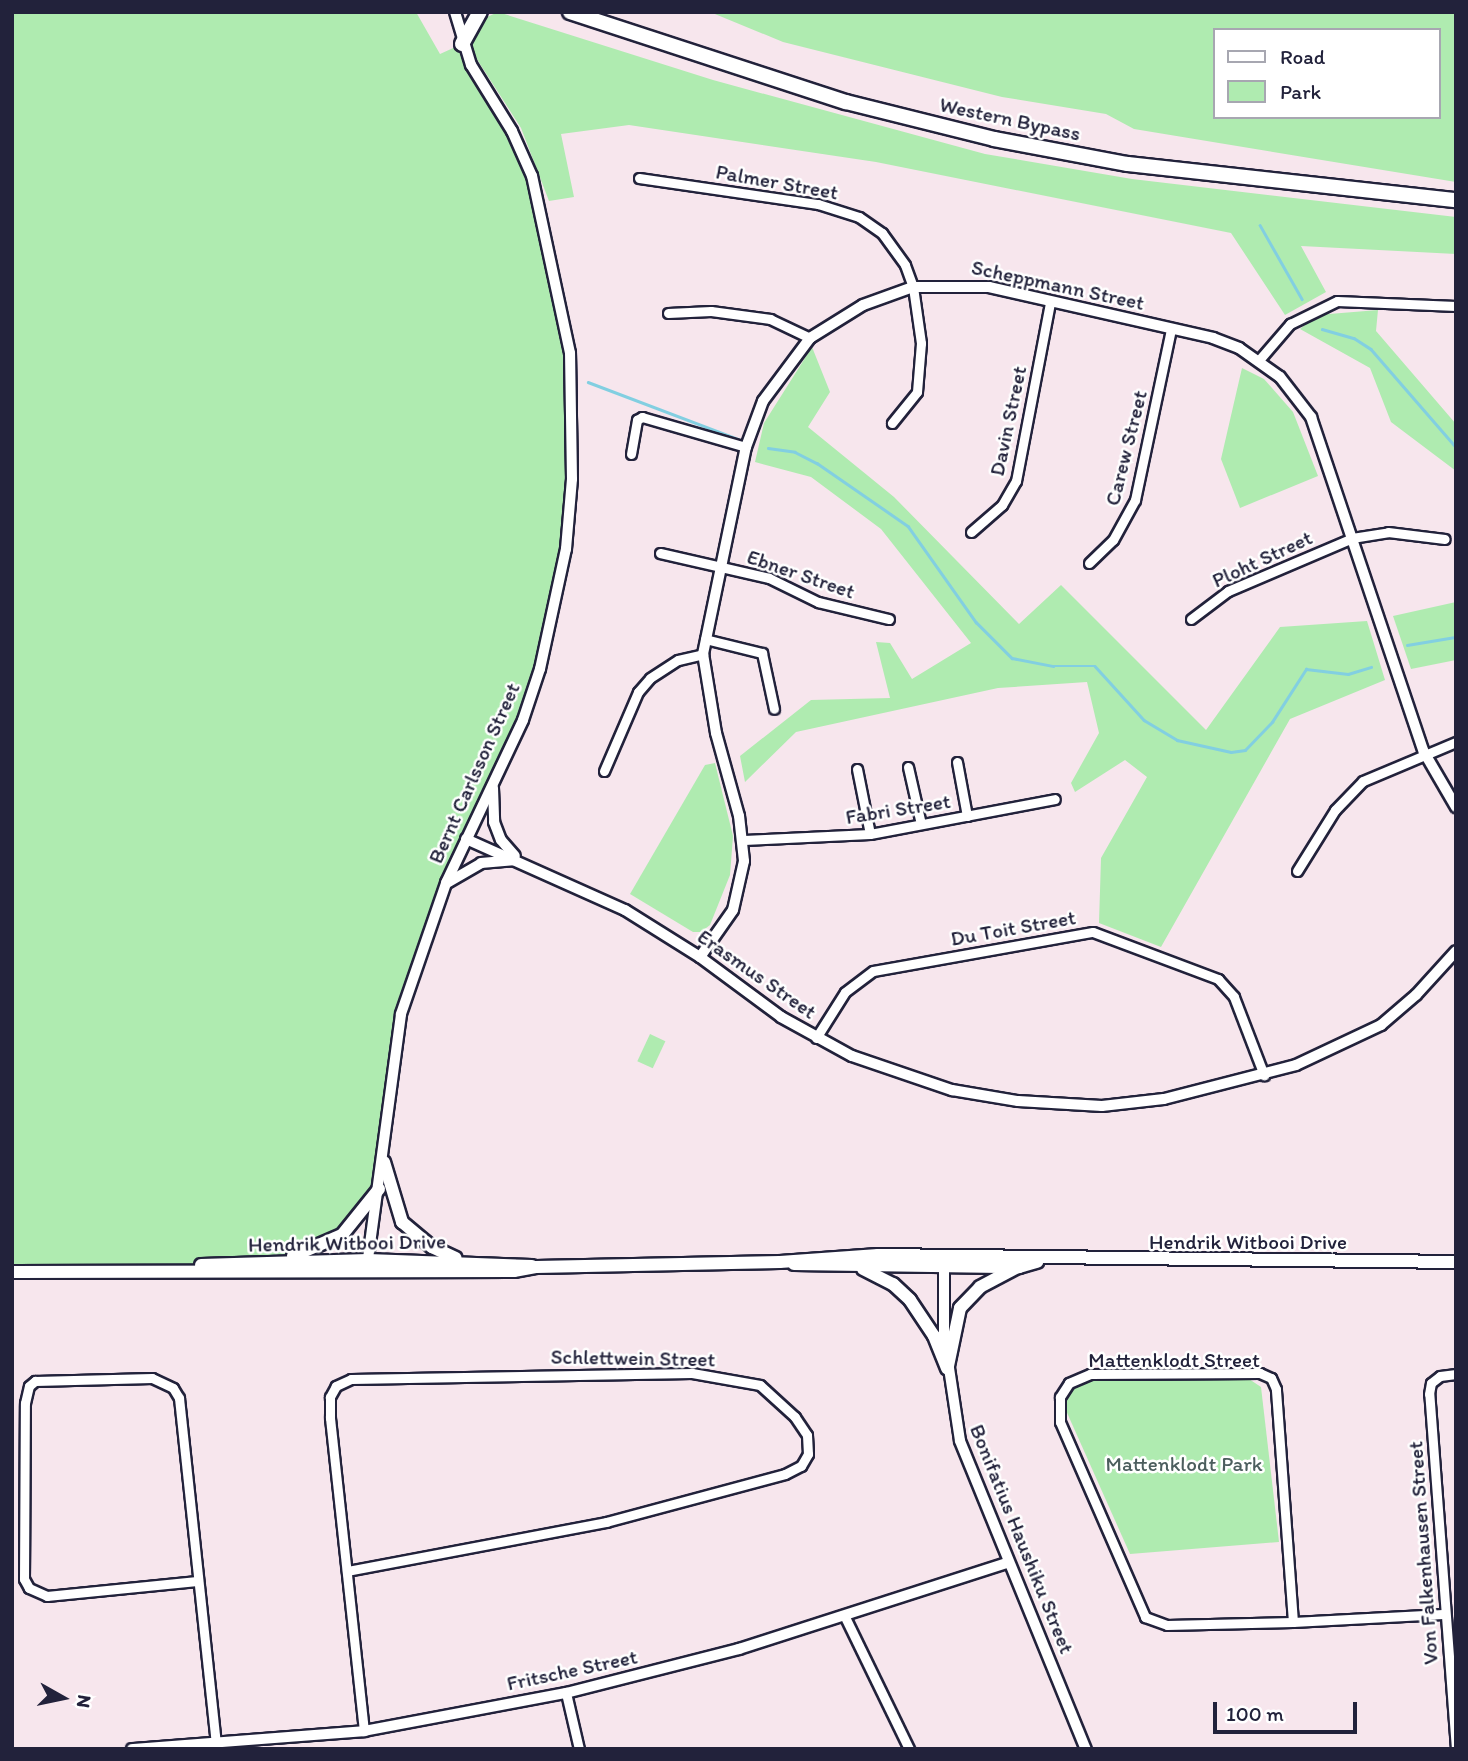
<!DOCTYPE html>
<html>
<head>
<meta charset="utf-8">
<style>
	body { margin:0 }
	#map { position:relative; width:1468px; height:1761px; overflow:hidden; background:#f7e6ed; font-family:Itim,sans-serif }
	div>[style] { position:absolute }
	[style*='--x'] { left:calc(var(--x)*1px); top:calc(var(--y)*1px); width:calc(var(--w)*1px); rotate:calc(var(--a)*1deg) }
	.green>* { inset:0; background:#afebb0; transform-origin:0 0 }
	.stream>* { height:2.5px; margin:-1.25px; padding:0 1.25px; transform-origin:1.25px; border-radius:1.25px; background:#82cfe1 }
	.roads { filter:drop-shadow(2px 0 #22223b) drop-shadow(-2px 0 #22223b) drop-shadow(0 2px #22223b) drop-shadow(0 -2px #22223b) }
	.minor>* { height:9px; margin:-4.5px; padding:0 4.5px; transform-origin:4.5px; border-radius:4.5px; background:#fff }
	.tertiary>* { height:10px; margin:-5px; padding:0 5px; transform-origin:5px; border-radius:5px; background:#fff }
	.secondary>* { height:12px; margin:-6px; padding:0 6px; transform-origin:6px; border-radius:6px; background:#fff }
	.trunk>* { height:14px; margin:-7px; padding:0 7px; transform-origin:7px; border-radius:7px; background:#fff }
	span { translate:-50% -50%; white-space:nowrap; text-align:center; line-height:1.15; -webkit-text-stroke:5px #fff; paint-order:stroke }
	.street-label { font-size:21px; color:#22223b }
	.park-label { font-size:21px; color:#4c5e5e }
	.frame { position:absolute; inset:0; border:14px solid #22223b; pointer-events:none }
	.legend { position:absolute; left:1213px; top:28px; width:228px; height:91px; box-sizing:border-box; background:#fff; border:2px solid #a7a7b1; margin:0; padding:9px 12px; list-style:none; font-size:21px; color:#22223b }
	.legend li { display:flex; align-items:center; gap:14px; height:35px }
	.legend b { width:35px; border:2px solid #a7a7b1 }
	.north { position:absolute; left:28px; top:1663px; width:70px; height:70px; -webkit-text-stroke:5px #fff; paint-order:stroke; rotate:99deg; font-size:19px; font-weight:700; line-height:28px; text-align:center; color:#22223b }
	.north::after { content:''; display:block; margin:auto; width:24px; height:32px; background:#22223b; clip-path:polygon(50% 0,100% 100%,50% 72%,0 100%) }
	.scale { position:absolute; left:1213px; top:1702px; width:144px; height:32px; box-sizing:border-box; border:4px solid #22223b; border-top:0; padding-left:9px; font-size:21px; line-height:24px; white-space:nowrap; color:#22223b; -webkit-text-stroke:5px #fff; paint-order:stroke }
</style>
</head>
<body>
<div id="map">
	<div class="green">
		<i style="clip-path:polygon(12px 12px,416px 12px,440px 54px,462px 44px,524px 154px,570px 353px,566px 549px,540px 669px,411px 974px,379px 1189px,357px 1220px,311px 1251px,269px 1262px,12px 1272px)"></i>
		<i style="clip-path:polygon(498px 12px,713px 80px,985px 154px,1132px 179px,1456px 217px,1456px 254px,1301px 246px,1326px 292px,1285px 315px,1231px 233px,876px 162px,629px 125px,561px 134px,574px 197px,549px 201px,521px 128px,469px 47px,471px 35px,485px 18px)"></i>
		<i style="clip-path:polygon(evenodd,710px 12px,1456px 12px,1456px 182px,1134px 129px,1106px 114px,1002px 97px,783px 42px,710px 12px,1214px 30px,1438px 30px,1438px 117px,1214px 117px,1214px 30px)"></i>
		<i style="clip-path:polygon(1378px 310px,1376px 331px,1456px 424px,1456px 471px,1391px 422px,1370px 368px,1300px 329px,1317px 315px)"></i>
		<i style="clip-path:polygon(812px 347px,830px 392px,808px 427px,894px 497px,1019px 624px,1061px 585px,1206px 730px,1280px 627px,1367px 621px,1385px 680px,1290px 719px,1161px 947px,1099px 923px,1101px 858px,1147px 777px,1125px 760px,1075px 792px,1071px 783px,1099px 733px,1087px 682px,998px 688px,796px 732px,745px 782px,740px 756px,811px 700px,890px 698px,876px 642px,890px 643px,912px 679px,971px 643px,881px 529px,811px 477px,755px 462px,764px 423px)"></i>
		<i style="clip-path:polygon(1242px 368px,1264px 379px,1293px 412px,1318px 476px,1240px 508px,1221px 459px)"></i>
		<i style="clip-path:polygon(1456px 602px,1456px 660px,1411px 669px,1393px 616px)"></i>
		<i style="clip-path:polygon(715px 763px,733px 836px,730px 875px,710px 925px,701px 932px,693px 932px,630px 894px,705px 765px)"></i>
		<i style="left:650px;top:1034px;width:17px;height:30px;rotate:25deg"></i>
		<i style="clip-path:polygon(1087px 1379px,1249px 1379px,1261px 1387px,1279px 1542px,1130px 1554px,1060px 1397px)"></i>
	</div>
	<div class="stream">
		<i style="--x:1260;--y:225;--w:85;--a:60.4"></i>
		<i style="--x:1322;--y:329;--w:33;--a:16"></i>
		<i style="--x:1354;--y:338;--w:20;--a:33"></i>
		<i style="--x:1371;--y:349;--w:130;--a:49.1"></i>
		<i style="--x:588;--y:382;--w:164;--a:20.8"></i>
		<i style="--x:768;--y:448;--w:27;--a:8"></i>
		<i style="--x:795;--y:452;--w:25;--a:27"></i>
		<i style="--x:817;--y:463;--w:111;--a:34.7"></i>
		<i style="--x:908;--y:526;--w:118;--a:54.7"></i>
		<i style="--x:976;--y:622;--w:51;--a:45"></i>
		<i style="--x:1012;--y:658;--w:42;--a:11"></i>
		<i style="--x:1053;--y:666;--w:42;--a:0"></i>
		<i style="--x:1095;--y:666;--w:73;--a:47.8"></i>
		<i style="--x:1144;--y:720;--w:39;--a:31"></i>
		<i style="--x:1177;--y:740;--w:55;--a:12.5"></i>
		<i style="--x:1231;--y:752;--w:14;--a:-8"></i>
		<i style="--x:1245;--y:750;--w:39;--a:-46"></i>
		<i style="--x:1272;--y:722;--w:63;--a:-57.3"></i>
		<i style="--x:1306;--y:669;--w:42;--a:6.8"></i>
		<i style="--x:1348;--y:674;--w:24;--a:-17"></i>
		<i style="--x:1407;--y:645;--w:50;--a:-9.3"></i>
	</div>
	<div class="roads">
		<div class="minor">
			<i style="--x:639;--y:178;--w:181;--a:8.3"></i>
			<i style="--x:818;--y:204;--w:43;--a:17.6"></i>
			<i style="--x:859;--y:217;--w:28;--a:35"></i>
			<i style="--x:882;--y:233;--w:39;--a:54"></i>
			<i style="--x:905;--y:265;--w:23;--a:70"></i>
			<i style="--x:913;--y:287;--w:57;--a:81.9"></i>
			<i style="--x:921;--y:343;--w:49;--a:94.7"></i>
			<i style="--x:917;--y:392;--w:40;--a:129"></i>
			<i style="--x:668;--y:313;--w:43;--a:-2.7"></i>
			<i style="--x:711;--y:311;--w:60;--a:7.7"></i>
			<i style="--x:770;--y:319;--w:44;--a:25.4"></i>
			<i style="--x:1259;--y:360;--w:48;--a:-49.3"></i>
			<i style="--x:1290;--y:324;--w:52;--a:-26.1"></i>
			<i style="--x:1337;--y:301;--w:119;--a:2.4"></i>
			<i style="--x:631;--y:454;--w:35;--a:-80"></i>
			<i style="--x:637;--y:420;--w:6;--a:-31"></i>
			<i style="--x:642;--y:417;--w:108;--a:16.1"></i>
			<i style="--x:971;--y:532;--w:41;--a:-41.1"></i>
			<i style="--x:1002;--y:505;--w:28;--a:-60"></i>
			<i style="--x:1016;--y:481;--w:182;--a:-79.2"></i>
			<i style="--x:660;--y:553;--w:112;--a:12.9"></i>
			<i style="--x:769;--y:578;--w:55;--a:26.1"></i>
			<i style="--x:818;--y:602;--w:73;--a:13.5"></i>
			<i style="--x:1089;--y:563;--w:33;--a:-44"></i>
			<i style="--x:1113;--y:540;--w:46;--a:-61.2"></i>
			<i style="--x:1135;--y:500;--w:175;--a:-78.1"></i>
			<i style="--x:1191;--y:619;--w:46;--a:-37.1"></i>
			<i style="--x:1228;--y:591;--w:135;--a:-23.1"></i>
			<i style="--x:1352;--y:538;--w:36;--a:-9"></i>
			<i style="--x:1388;--y:532;--w:57;--a:7"></i>
			<i style="--x:705;--y:639;--w:59;--a:13.8"></i>
			<i style="--x:762;--y:653;--w:57;--a:77.9"></i>
			<i style="--x:957;--y:762;--w:55;--a:79.5"></i>
			<i style="--x:908;--y:767;--w:58;--a:77.2"></i>
			<i style="--x:857;--y:769;--w:66;--a:78.7"></i>
			<i style="--x:604;--y:771;--w:86;--a:-66.7"></i>
			<i style="--x:638;--y:692;--w:18;--a:-49"></i>
			<i style="--x:650;--y:678;--w:33;--a:-33"></i>
			<i style="--x:678;--y:660;--w:26;--a:-13"></i>
			<i style="--x:744;--y:840;--w:126;--a:-2.7"></i>
			<i style="--x:870;--y:834;--w:188;--a:-10.7"></i>
			<i style="--x:1297;--y:871;--w:72;--a:-58.1"></i>
			<i style="--x:1335;--y:810;--w:40;--a:-46"></i>
			<i style="--x:1363;--y:781;--w:101;--a:-22.8"></i>
			<i style="--x:816;--y:1038;--w:54;--a:-57.8"></i>
			<i style="--x:845;--y:992;--w:35;--a:-37"></i>
			<i style="--x:873;--y:971;--w:223;--a:-10.1"></i>
			<i style="--x:1093;--y:932;--w:134;--a:20.6"></i>
			<i style="--x:1218;--y:979;--w:24;--a:48"></i>
			<i style="--x:1234;--y:997;--w:84;--a:69"></i>
			<i style="--x:347;--y:1571;--w:264;--a:-10.7"></i>
			<i style="--x:606;--y:1522;--w:185;--a:-15"></i>
			<i style="--x:785;--y:1474;--w:18;--a:-27"></i>
			<i style="--x:801;--y:1466;--w:14;--a:-60"></i>
			<i style="--x:808;--y:1454;--w:19;--a:-93"></i>
			<i style="--x:807;--y:1435;--w:22;--a:-124"></i>
			<i style="--x:795;--y:1417;--w:47;--a:-137.6"></i>
			<i style="--x:760;--y:1385;--w:69;--a:-170"></i>
			<i style="--x:692;--y:1373;--w:341;--a:179"></i>
			<i style="--x:351;--y:1379;--w:17;--a:155"></i>
			<i style="--x:336;--y:1386;--w:13;--a:119"></i>
			<i style="--x:330;--y:1397;--w:21;--a:90"></i>
			<i style="--x:330;--y:1418;--w:315;--a:83.8"></i>
			<i style="--x:197;--y:1581;--w:151;--a:174.3"></i>
			<i style="--x:47;--y:1596;--w:20;--a:-156"></i>
			<i style="--x:29;--y:1588;--w:10;--a:-119"></i>
			<i style="--x:24;--y:1579;--w:176;--a:-89.7"></i>
			<i style="--x:25;--y:1403;--w:17;--a:-77"></i>
			<i style="--x:29;--y:1386;--w:8;--a:-40"></i>
			<i style="--x:35;--y:1381;--w:117;--a:-1.5"></i>
			<i style="--x:152;--y:1378;--w:23;--a:25"></i>
			<i style="--x:173;--y:1388;--w:12;--a:59"></i>
			<i style="--x:179;--y:1398;--w:348;--a:83.9"></i>
			<i style="--x:845;--y:1617;--w:147;--a:64.1"></i>
			<i style="--x:1293;--y:1622;--w:234;--a:-94.2"></i>
			<i style="--x:1276;--y:1389;--w:12;--a:-114"></i>
			<i style="--x:1271;--y:1378;--w:12;--a:-156"></i>
			<i style="--x:1260;--y:1373;--w:170;--a:179.7"></i>
			<i style="--x:1090;--y:1374;--w:23;--a:157"></i>
			<i style="--x:1069;--y:1383;--w:17;--a:123"></i>
			<i style="--x:1060;--y:1397;--w:25;--a:90"></i>
			<i style="--x:1060;--y:1422;--w:213;--a:66.4"></i>
			<i style="--x:1145;--y:1617;--w:23;--a:20"></i>
			<i style="--x:1167;--y:1625;--w:126;--a:-1.4"></i>
			<i style="--x:1293;--y:1622;--w:150;--a:-3.1"></i>
			<i style="--x:566;--y:1693;--w:57;--a:76.9"></i>
			<i style="--x:1456;--y:1749;--w:356;--a:-94.3"></i>
			<i style="--x:1429;--y:1394;--w:11;--a:-80"></i>
			<i style="--x:1431;--y:1383;--w:11;--a:-38"></i>
			<i style="--x:1440;--y:1376;--w:16;--a:-7"></i>
		</div>
		<div class="tertiary">
			<i style="--x:493;--y:788;--w:34;--a:88"></i>
			<i style="--x:494;--y:822;--w:19;--a:69"></i>
			<i style="--x:501;--y:840;--w:21;--a:49"></i>
			<i style="--x:466;--y:839;--w:174;--a:24.1"></i>
			<i style="--x:625;--y:910;--w:89;--a:32.1"></i>
			<i style="--x:700;--y:957;--w:101;--a:36.5"></i>
			<i style="--x:781;--y:1017;--w:81;--a:28.8"></i>
			<i style="--x:852;--y:1056;--w:106;--a:18.8"></i>
			<i style="--x:952;--y:1090;--w:67;--a:9.5"></i>
			<i style="--x:1018;--y:1101;--w:84;--a:3.4"></i>
			<i style="--x:1102;--y:1106;--w:62;--a:-6.4"></i>
			<i style="--x:1164;--y:1099;--w:136;--a:-14.4"></i>
			<i style="--x:1296;--y:1065;--w:94;--a:-25.2"></i>
			<i style="--x:1381;--y:1025;--w:46;--a:-40.6"></i>
			<i style="--x:1416;--y:995;--w:59;--a:-47.7"></i>
			<i style="--x:447;--y:883;--w:39;--a:-30"></i>
			<i style="--x:481;--y:863;--w:32;--a:-5"></i>
			<i style="--x:700;--y:957;--w:57;--a:-54.9"></i>
			<i style="--x:733;--y:910;--w:50;--a:-77.3"></i>
			<i style="--x:744;--y:861;--w:45;--a:-96.3"></i>
			<i style="--x:739;--y:816;--w:86;--a:-105.5"></i>
			<i style="--x:716;--y:733;--w:80;--a:-99.3"></i>
			<i style="--x:703;--y:654;--w:211;--a:-78.3"></i>
			<i style="--x:746;--y:447;--w:49;--a:-69.7"></i>
			<i style="--x:763;--y:401;--w:79;--a:-53.3"></i>
			<i style="--x:810;--y:338;--w:62;--a:-31.9"></i>
			<i style="--x:863;--y:305;--w:53;--a:-19.8"></i>
			<i style="--x:913;--y:287;--w:76;--a:0"></i>
			<i style="--x:989;--y:287;--w:230;--a:12.8"></i>
			<i style="--x:1213;--y:338;--w:28;--a:21"></i>
			<i style="--x:1239;--y:348;--w:50;--a:35.3"></i>
			<i style="--x:1280;--y:377;--w:51;--a:52.2"></i>
			<i style="--x:1311;--y:417;--w:354;--a:71.4"></i>
			<i style="--x:1424;--y:752;--w:64;--a:59.8"></i>
			<i style="--x:944;--y:1260;--w:75;--a:90"></i>
			<i style="--x:944;--y:1335;--w:107;--a:81.4"></i>
			<i style="--x:960;--y:1441;--w:333;--a:67.8"></i>
			<i style="--x:367;--y:1266;--w:254;--a:-82.3"></i>
			<i style="--x:401;--y:1014;--w:139;--a:-71"></i>
			<i style="--x:446;--y:883;--w:180;--a:-64.7"></i>
			<i style="--x:523;--y:720;--w:54;--a:-71.6"></i>
			<i style="--x:540;--y:669;--w:123;--a:-77.8"></i>
			<i style="--x:566;--y:549;--w:70;--a:-85.1"></i>
			<i style="--x:572;--y:479;--w:126;--a:-90.9"></i>
			<i style="--x:570;--y:353;--w:181;--a:-102.1"></i>
			<i style="--x:532;--y:176;--w:49;--a:-114"></i>
			<i style="--x:512;--y:131;--w:78;--a:-121.8"></i>
			<i style="--x:471;--y:65;--w:55;--a:-106.8"></i>
			<i style="--x:132;--y:1749;--w:233;--a:-4.4"></i>
			<i style="--x:364;--y:1731;--w:206;--a:-10.7"></i>
			<i style="--x:566;--y:1693;--w:179;--a:-14.3"></i>
			<i style="--x:739;--y:1649;--w:281;--a:-17.8"></i>
		</div>
		<div class="secondary">
			<i style="--x:384;--y:1162;--w:63;--a:73.3"></i>
			<i style="--x:402;--y:1222;--w:39;--a:40"></i>
			<i style="--x:432;--y:1247;--w:26;--a:25"></i>
			<i style="--x:293;--y:1256;--w:53;--a:-23.2"></i>
			<i style="--x:342;--y:1235;--w:59;--a:-51.2"></i>
			<i style="--x:794;--y:1264;--w:225;--a:0.8"></i>
			<i style="--x:1019;--y:1267;--w:19;--a:-16"></i>
			<i style="--x:201;--y:1265;--w:167;--a:-1.7"></i>
			<i style="--x:368;--y:1260;--w:164;--a:2.1"></i>
			<i style="--x:863;--y:1269;--w:34;--a:27"></i>
			<i style="--x:893;--y:1284;--w:23;--a:43"></i>
			<i style="--x:910;--y:1300;--w:43;--a:56.3"></i>
			<i style="--x:934;--y:1336;--w:35;--a:68"></i>
			<i style="--x:12;--y:1272;--w:502;--a:-0.11"></i>
			<i style="--x:514;--y:1271;--w:22;--a:-10"></i>
			<i style="--x:536;--y:1267;--w:244;--a:-1.2"></i>
			<i style="--x:780;--y:1262;--w:98;--a:-4.1"></i>
			<i style="--x:878;--y:1255;--w:578;--a:0.69"></i>
			<i style="--x:948;--y:1366;--w:59;--a:-78.3"></i>
			<i style="--x:960;--y:1308;--w:29;--a:-46"></i>
			<i style="--x:980;--y:1287;--w:40;--a:-28"></i>
		</div>
		<div class="trunk">
			<i style="--x:570;--y:12;--w:290;--a:18.1"></i>
			<i style="--x:846;--y:102;--w:153;--a:14"></i>
			<i style="--x:994;--y:139;--w:136;--a:10.6"></i>
			<i style="--x:1128;--y:164;--w:330;--a:6.3"></i>
			<i style="--x:462;--y:44;--w:37;--a:-61"></i>
		</div>
	</div>
	<div class="street-label">
		<span style="left:1010px;top:119px;rotate:12deg">Western Bypass</span>
		<span style="left:777px;top:182px;rotate:10deg">Palmer Street</span>
		<span style="left:1058px;top:285px;rotate:12deg">Scheppmann Street</span>
		<span style="left:1008px;top:421px;rotate:-78deg">Davin Street</span>
		<span style="left:1126px;top:448px;rotate:-76deg">Carew Street</span>
		<span style="left:1262px;top:559px;rotate:-25deg">Ploht Street</span>
		<span style="left:801px;top:574px;rotate:19deg">Ebner Street</span>
		<span style="left:474px;top:773px;rotate:-66deg">Bernt Carlsson Street</span>
		<span style="left:898px;top:809px;rotate:-9deg">Fabri Street</span>
		<span style="left:1013px;top:928px;rotate:-10deg">Du Toit Street</span>
		<span style="left:757px;top:974px;rotate:35deg">Erasmus Street</span>
		<span style="left:1248px;top:1242px">Hendrik Witbooi Drive</span>
		<span style="left:347px;top:1243px;rotate:-1deg">Hendrik Witbooi Drive</span>
		<span style="left:633px;top:1358px;rotate:1deg">Schlettwein Street</span>
		<span style="left:1174px;top:1360px">Mattenklodt Street</span>
		<span style="left:1022px;top:1539px;rotate:68deg">Bonifatius Haushiku Street</span>
		<span style="left:1423px;top:1553px;rotate:-94deg">Von Falkenhausen Street</span>
		<span style="left:572px;top:1670px;rotate:-12deg">Fritsche Street</span>
	</div>
	<div class="park-label">
		<span style="left:1184px;top:1464px">Mattenklodt Park</span>
	</div>
	<div class="frame"></div>
	<ul class="legend">
	<li><b style="height:9px;background:#fff"></b>Road</li>
	<li><b style="height:19px;background:#afebb0"></b>Park</li>
	</ul>
	<div class="north">N</div>
	<div class="scale">100 m</div>
</div>
</body>
</html>
